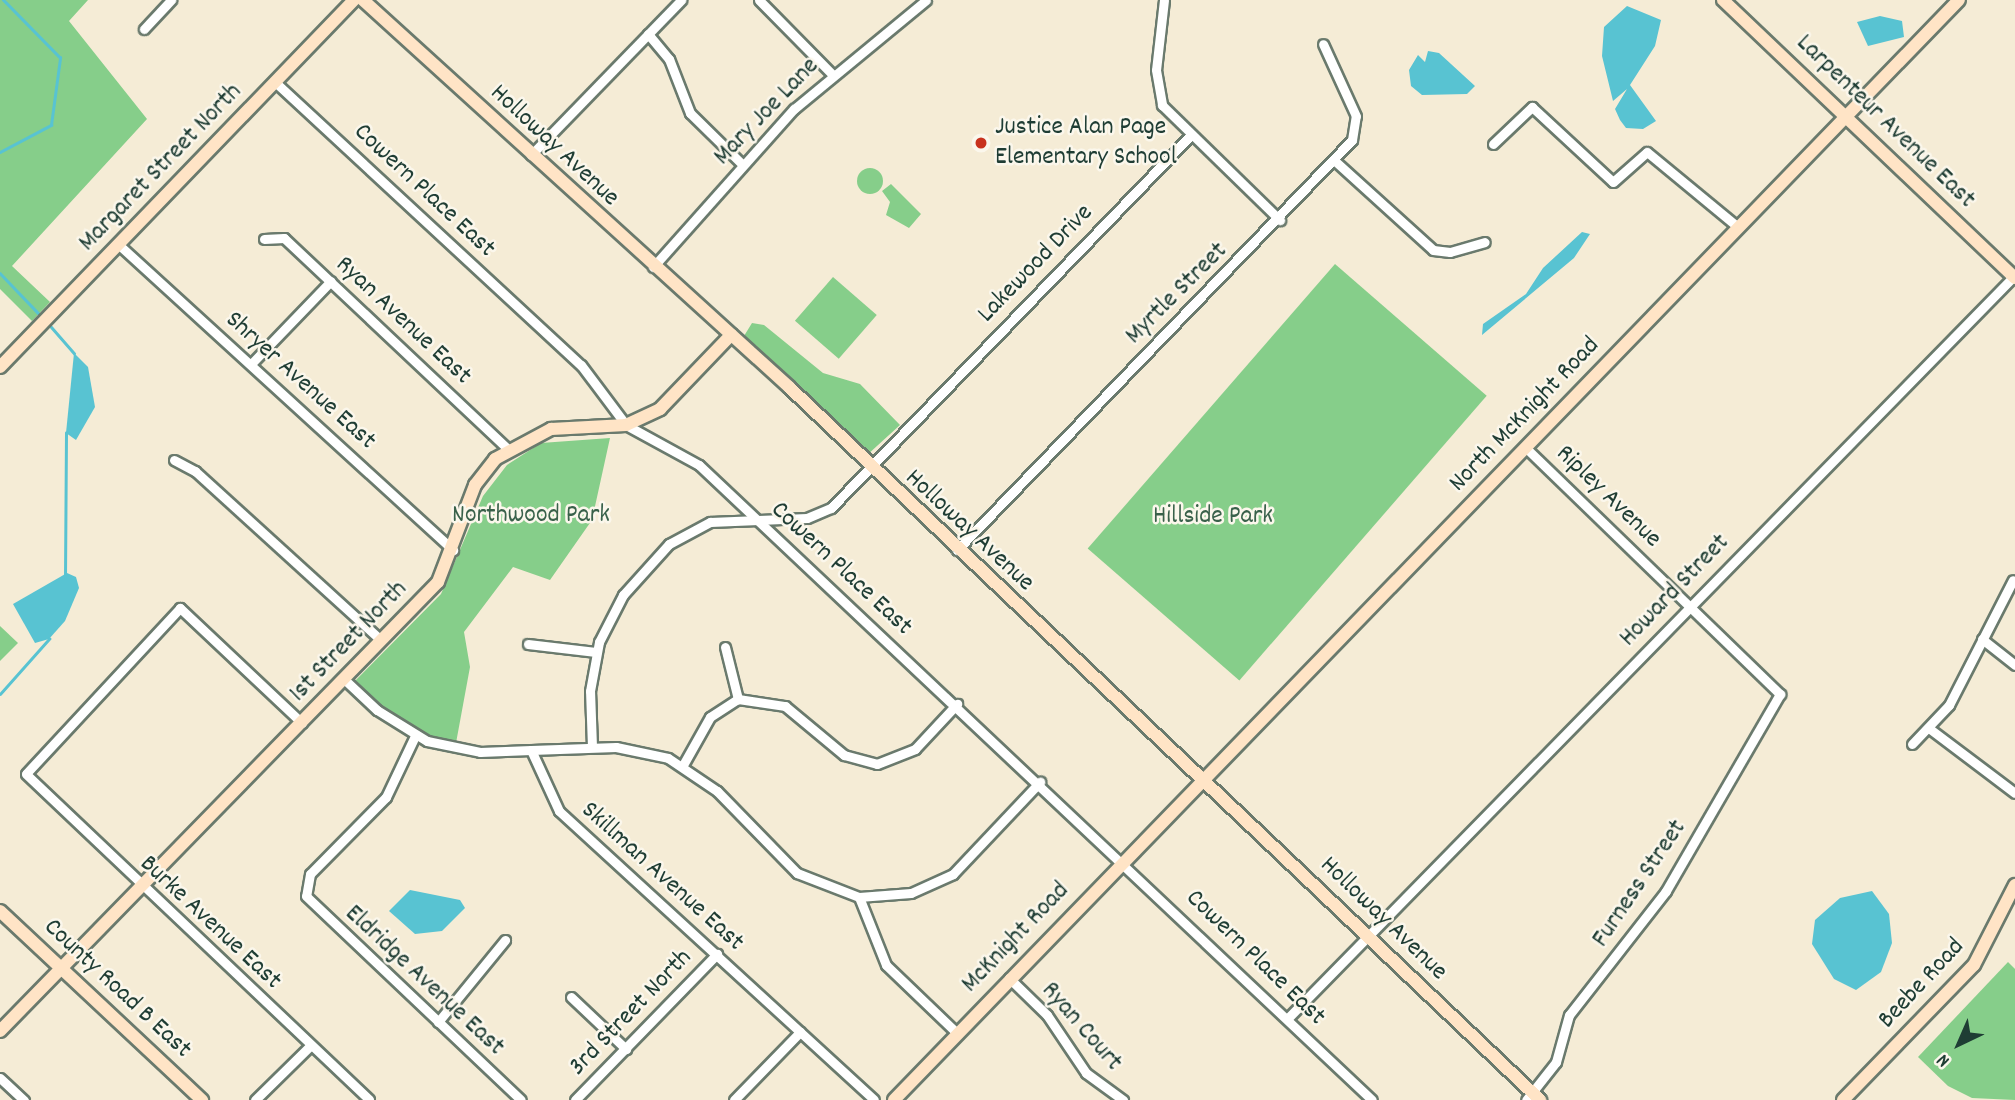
<!DOCTYPE html>
<html>
<head>
<meta charset="utf-8">
<style>
	body { margin:0 }
	#map { position:relative; width:2015px; height:1100px; overflow:hidden; background:#f5ecd6; font-family:Dekko,sans-serif }
	div>[style] { position:absolute }
	[style*='--x'] { left:calc(var(--x)*1px); top:calc(var(--y)*1px); width:calc(var(--w)*1px); rotate:calc(var(--a)*1deg) }
	.green>* { inset:0; background:#86ce8a; transform-origin:0 0 }
	.round { border-radius:50% }
	.water>* { inset:0; background:#58c3d2 }
	.stream>* { height:2.5px; margin:-1.25px; padding:0 1.25px; transform-origin:1.25px; border-radius:1.25px; background:#58c3d2 }
	.roads { filter:drop-shadow(2px 0 #6a7a6d) drop-shadow(-2px 0 #6a7a6d) drop-shadow(0 2px #6a7a6d) drop-shadow(0 -2px #6a7a6d) }
	.street>* { height:9px; margin:-4.5px; padding:0 4.5px; transform-origin:4.5px; border-radius:4.5px; background:#fff }
	.secondary>* { height:12px; margin:-6px; padding:0 6px; transform-origin:6px; border-radius:6px; background:#ffe4c6 }
	.dots>* { width:19px; height:19px; translate:-50% -50%; box-sizing:border-box; border:4px solid #fbf7ec; border-radius:50% }
	span { translate:-50% -50%; white-space:nowrap; text-align:center; line-height:1.15; -webkit-text-stroke:5px #fbf7ec; paint-order:stroke }
	.street-label { font-size:26px; color:#1f3d34 }
	.poi-label { font-size:26px; color:#1f3d34 }
	.left { translate:0 -50%; text-align:left }
	.park-label { font-size:26px; color:#39614a }
	.north { position:absolute; left:1924px; top:1009px; width:70px; height:70px; -webkit-text-stroke:5px #fbf7ec; paint-order:stroke; rotate:224deg; font-size:19px; font-weight:700; line-height:28px; text-align:center; color:#1f3d34 }
	.north::after { content:''; display:block; margin:auto; width:24px; height:32px; background:#1f3d34; clip-path:polygon(50% 0,100% 100%,50% 72%,0 100%) }
</style>
</head>
<body>
<div id="map">
	<div class="green">
		<i style="clip-path:polygon(0 0,88px 0,69px 21px,147px 119px,12px 266px,50px 302px,32px 321px,0 289px)"></i>
		<i class="round" style="left:857px;top:168px;width:26px;height:26px"></i>
		<i style="clip-path:polygon(891px 184px,921px 214px,909px 228px,886px 215px,890px 202px,882px 191px)"></i>
		<i style="left:1335px;top:264px;width:201px;height:377px;rotate:41deg"></i>
		<i style="left:833px;top:277px;width:58px;height:58px;rotate:41deg"></i>
		<i style="clip-path:polygon(752px 323px,764px 325px,823px 373px,860px 384px,900px 425px,866px 456px,744px 336px)"></i>
		<i style="clip-path:polygon(610px 438px,592px 520px,550px 580px,513px 567px,464px 632px,470px 667px,456px 743px,427px 737px,380px 710px,352px 684px,441px 594px,483px 496px,507px 465px,541px 443px)"></i>
		<i style="clip-path:polygon(0 626px,18px 643px,0 661px)"></i>
		<i style="clip-path:polygon(2008px 962px,2015px 969px,2015px 1100px,1972px 1098px,1948px 1086px,1918px 1057px)"></i>
	</div>
	<div class="water">
		<i style="clip-path:polygon(1627px 6px,1661px 20px,1655px 46px,1630px 85px,1656px 121px,1643px 129px,1626px 128px,1620px 120px,1615px 109px,1627px 89px,1613px 101px,1602px 56px,1604px 27px)"></i>
		<i style="clip-path:polygon(1880px 16px,1902px 21px,1904px 37px,1868px 46px,1857px 22px)"></i>
		<i style="clip-path:polygon(1428px 51px,1439px 53px,1475px 86px,1467px 94px,1422px 95px,1411px 86px,1409px 70px,1418px 55px,1425px 62px)"></i>
		<i style="clip-path:polygon(1582px 232px,1590px 234px,1574px 258px,1482px 335px,1483px 324px,1526px 294px,1543px 268px)"></i>
		<i style="clip-path:polygon(74px 353px,88px 367px,95px 407px,76px 440px,66px 433px)"></i>
		<i style="clip-path:polygon(67px 573px,76px 577px,79px 588px,65px 621px,49px 639px,35px 643px,13px 604px)"></i>
		<i style="clip-path:polygon(410px 890px,460px 900px,465px 908px,442px 931px,415px 934px,389px 911px)"></i>
		<i style="clip-path:polygon(1872px 891px,1889px 914px,1892px 943px,1881px 972px,1856px 990px,1834px 979px,1812px 944px,1815px 920px,1840px 898px)"></i>
	</div>
	<div class="stream">
		<i style="--x:0;--y:152;--w:58;--a:-27.9"></i>
		<i style="--x:51;--y:125;--w:68;--a:-82.3"></i>
		<i style="--x:60;--y:58;--w:81;--a:-134.5"></i>
		<i style="--x:0;--y:273;--w:62;--a:46.3"></i>
		<i style="--x:48;--y:323;--w:40;--a:49"></i>
		<i style="--x:65;--y:577;--w:144;--a:-89.6"></i>
		<i style="--x:0;--y:694;--w:74;--a:-48.3"></i>
	</div>
	<div class="roads">
		<div class="street">
			<i style="--x:759;--y:0;--w:104;--a:45.4"></i>
			<i style="--x:1164;--y:0;--w:70;--a:96.5"></i>
			<i style="--x:1156;--y:70;--w:36;--a:80"></i>
			<i style="--x:1162;--y:105;--w:165;--a:44.3"></i>
			<i style="--x:144;--y:29;--w:40;--a:-47"></i>
			<i style="--x:648;--y:34;--w:33;--a:50"></i>
			<i style="--x:669;--y:59;--w:58;--a:68.7"></i>
			<i style="--x:690;--y:113;--w:74;--a:44.5"></i>
			<i style="--x:275;--y:82;--w:417;--a:42.8"></i>
			<i style="--x:581;--y:365;--w:75;--a:53.1"></i>
			<i style="--x:626;--y:425;--w:83;--a:28.7"></i>
			<i style="--x:699;--y:465;--w:925;--a:43.34"></i>
			<i style="--x:1493;--y:144;--w:54;--a:-43.5"></i>
			<i style="--x:1532;--y:107;--w:110;--a:42.8"></i>
			<i style="--x:1613;--y:182;--w:45;--a:-41.4"></i>
			<i style="--x:1647;--y:152;--w:118;--a:39.5"></i>
			<i style="--x:531;--y:155;--w:216;--a:-45.9"></i>
			<i style="--x:1335;--y:161;--w:132;--a:42.2"></i>
			<i style="--x:1433;--y:250;--w:17;--a:7"></i>
			<i style="--x:1450;--y:252;--w:36;--a:-16"></i>
			<i style="--x:264;--y:239;--w:20;--a:-3"></i>
			<i style="--x:284;--y:238;--w:308;--a:43.3"></i>
			<i style="--x:118;--y:244;--w:454;--a:42.4"></i>
			<i style="--x:653;--y:267;--w:212;--a:-48.3"></i>
			<i style="--x:794;--y:109;--w:171;--a:-39.5"></i>
			<i style="--x:251;--y:364;--w:115;--a:-46.1"></i>
			<i style="--x:1526;--y:448;--w:354;--a:44.1"></i>
			<i style="--x:1780;--y:694;--w:228;--a:120.1"></i>
			<i style="--x:1666;--y:891;--w:157;--a:128"></i>
			<i style="--x:1569;--y:1015;--w:49;--a:105.5"></i>
			<i style="--x:1556;--y:1062;--w:48;--a:128.3"></i>
			<i style="--x:174;--y:460;--w:24;--a:28"></i>
			<i style="--x:195;--y:471;--w:251;--a:42.3"></i>
			<i style="--x:957;--y:550;--w:569;--a:-46.07"></i>
			<i style="--x:1352;--y:140;--w:24;--a:-81"></i>
			<i style="--x:1356;--y:116;--w:79;--a:-114.6"></i>
			<i style="--x:1982;--y:639;--w:42;--a:38.2"></i>
			<i style="--x:528;--y:644;--w:68;--a:6.7"></i>
			<i style="--x:725;--y:647;--w:54;--a:76"></i>
			<i style="--x:345;--y:680;--w:44;--a:43.2"></i>
			<i style="--x:377;--y:710;--w:59;--a:31.8"></i>
			<i style="--x:427;--y:741;--w:54;--a:11.7"></i>
			<i style="--x:480;--y:752;--w:51;--a:-2.2"></i>
			<i style="--x:531;--y:750;--w:67;--a:65.3"></i>
			<i style="--x:559;--y:811;--w:427;--a:42.5"></i>
			<i style="--x:302;--y:723;--w:168;--a:-136.7"></i>
			<i style="--x:180;--y:608;--w:226;--a:132.9"></i>
			<i style="--x:26;--y:774;--w:473;--a:43.5"></i>
			<i style="--x:1930;--y:729;--w:106;--a:37"></i>
			<i style="--x:415;--y:736;--w:68;--a:115.4"></i>
			<i style="--x:386;--y:797;--w:108;--a:134.6"></i>
			<i style="--x:310;--y:874;--w:22;--a:100"></i>
			<i style="--x:306;--y:896;--w:296;--a:43.5"></i>
			<i style="--x:1912;--y:744;--w:54;--a:-46.5"></i>
			<i style="--x:1949;--y:705;--w:140;--a:-62.9"></i>
			<i style="--x:592;--y:747;--w:56;--a:-92"></i>
			<i style="--x:590;--y:691;--w:50;--a:-79.6"></i>
			<i style="--x:599;--y:642;--w:53;--a:-62.9"></i>
			<i style="--x:623;--y:595;--w:69;--a:-48"></i>
			<i style="--x:669;--y:544;--w:47;--a:-28.2"></i>
			<i style="--x:710;--y:522;--w:97;--a:-2.4"></i>
			<i style="--x:807;--y:518;--w:26;--a:-23"></i>
			<i style="--x:831;--y:508;--w:517;--a:-46.02"></i>
			<i style="--x:531;--y:750;--w:85;--a:-2"></i>
			<i style="--x:616;--y:747;--w:53;--a:11.9"></i>
			<i style="--x:668;--y:758;--w:59;--a:34"></i>
			<i style="--x:717;--y:791;--w:115;--a:45.7"></i>
			<i style="--x:797;--y:873;--w:66;--a:21.2"></i>
			<i style="--x:859;--y:897;--w:52;--a:-4.4"></i>
			<i style="--x:911;--y:893;--w:46;--a:-24.3"></i>
			<i style="--x:953;--y:874;--w:127;--a:-46.6"></i>
			<i style="--x:683;--y:765;--w:55;--a:-60.6"></i>
			<i style="--x:710;--y:717;--w:33;--a:-33"></i>
			<i style="--x:738;--y:699;--w:48;--a:8.5"></i>
			<i style="--x:785;--y:706;--w:77;--a:39.7"></i>
			<i style="--x:844;--y:755;--w:34;--a:15"></i>
			<i style="--x:877;--y:764;--w:41;--a:-21.5"></i>
			<i style="--x:915;--y:749;--w:62;--a:-47"></i>
			<i style="--x:859;--y:897;--w:73;--a:68.3"></i>
			<i style="--x:886;--y:965;--w:100;--a:43.8"></i>
			<i style="--x:1009;--y:978;--w:53;--a:44.2"></i>
			<i style="--x:1047;--y:1015;--w:70;--a:56.1"></i>
			<i style="--x:1086;--y:1073;--w:46;--a:36.1"></i>
			<i style="--x:571;--y:997;--w:76;--a:43.4"></i>
			<i style="--x:1287;--y:1019;--w:1040;--a:-45.62"></i>
			<i style="--x:438;--y:1022;--w:106;--a:-50.7"></i>
			<i style="--x:0;--y:1078;--w:33;--a:43"></i>
			<i style="--x:255;--y:1100;--w:77;--a:-44.5"></i>
			<i style="--x:575;--y:1100;--w:204;--a:-45.8"></i>
			<i style="--x:734;--y:1100;--w:95;--a:-45.9"></i>
		</div>
		<div class="secondary">
			<i style="--x:363;--y:0;--w:576;--a:42.25"></i>
			<i style="--x:789;--y:387;--w:1036;--a:43.51"></i>
			<i style="--x:1723;--y:0;--w:403;--a:43.6"></i>
			<i style="--x:0;--y:367;--w:510;--a:-46.03"></i>
			<i style="--x:0;--y:911;--w:277;--a:43.1"></i>
			<i style="--x:0;--y:1031;--w:627;--a:-45.71"></i>
			<i style="--x:438;--y:582;--w:104;--a:-69.1"></i>
			<i style="--x:475;--y:485;--w:33;--a:-52"></i>
			<i style="--x:495;--y:459;--w:64;--a:-28.2"></i>
			<i style="--x:551;--y:429;--w:75;--a:-3.1"></i>
			<i style="--x:626;--y:425;--w:38;--a:-25"></i>
			<i style="--x:660;--y:409;--w:103;--a:-46.2"></i>
			<i style="--x:894;--y:1100;--w:1531;--a:-45.93"></i>
			<i style="--x:1843;--y:1100;--w:188;--a:-45.9"></i>
			<i style="--x:1974;--y:965;--w:90;--a:-62.9"></i>
		</div>
	</div>
	<div class="dots">
		<i style="left:981px;top:143px;background:#c8321e"></i>
	</div>
	<div class="street-label">
		<span style="left:767px;top:112px;rotate:-46deg">Mary Joe Lane</span>
		<span style="left:1885px;top:122px;rotate:44deg">Larpenteur Avenue East</span>
		<span style="left:554px;top:146px;rotate:43deg">Holloway Avenue</span>
		<span style="left:161px;top:168px;rotate:-46deg">Margaret Street North</span>
		<span style="left:424px;top:191px;rotate:43deg">Cowern Place East</span>
		<span style="left:1036px;top:264px;rotate:-46deg">Lakewood Drive</span>
		<span style="left:1177px;top:294px;rotate:-45deg">Myrtle Street</span>
		<span style="left:403px;top:321px;rotate:43deg">Ryan Avenue East</span>
		<span style="left:300px;top:381px;rotate:42deg">Shryer Avenue East</span>
		<span style="left:1525px;top:415px;rotate:-46deg">North McKnight Road</span>
		<span style="left:1608px;top:497px;rotate:44deg">Ripley Avenue</span>
		<span style="left:969px;top:531px;rotate:43deg">Holloway Avenue</span>
		<span style="left:841px;top:569px;rotate:43deg">Cowern Place East</span>
		<span style="left:1675px;top:591px;rotate:-46deg">Howard Street</span>
		<span style="left:349px;top:642px;rotate:-46deg">1st Street North</span>
		<span style="left:662px;top:877px;rotate:42deg">Skillman Avenue East</span>
		<span style="left:1640px;top:884px;rotate:-56deg">Furness Street</span>
		<span style="left:1383px;top:919px;rotate:44deg">Holloway Avenue</span>
		<span style="left:210px;top:923px;rotate:43deg">Burke Avenue East</span>
		<span style="left:1016px;top:938px;rotate:-46deg">McKnight Road</span>
		<span style="left:1255px;top:958px;rotate:44deg">Cowern Place East</span>
		<span style="left:424px;top:981px;rotate:43deg">Eldridge Avenue East</span>
		<span style="left:1922px;top:984px;rotate:-47deg">Beebe Road</span>
		<span style="left:117px;top:989px;rotate:43deg">County Road B East</span>
		<span style="left:631px;top:1013px;rotate:-46deg">3rd Street North</span>
		<span style="left:1081px;top:1027px;rotate:49deg">Ryan Court</span>
	</div>
	<div class="poi-label">
		<span class="left" style="left:995px;top:143px">Justice Alan Page<br>Elementary School</span>
	</div>
	<div class="park-label">
		<span style="left:531px;top:516px">Northwood Park</span>
		<span style="left:1213px;top:517px">Hillside Park</span>
	</div>
	<div class="north">N</div>
</div>
</body>
</html>
